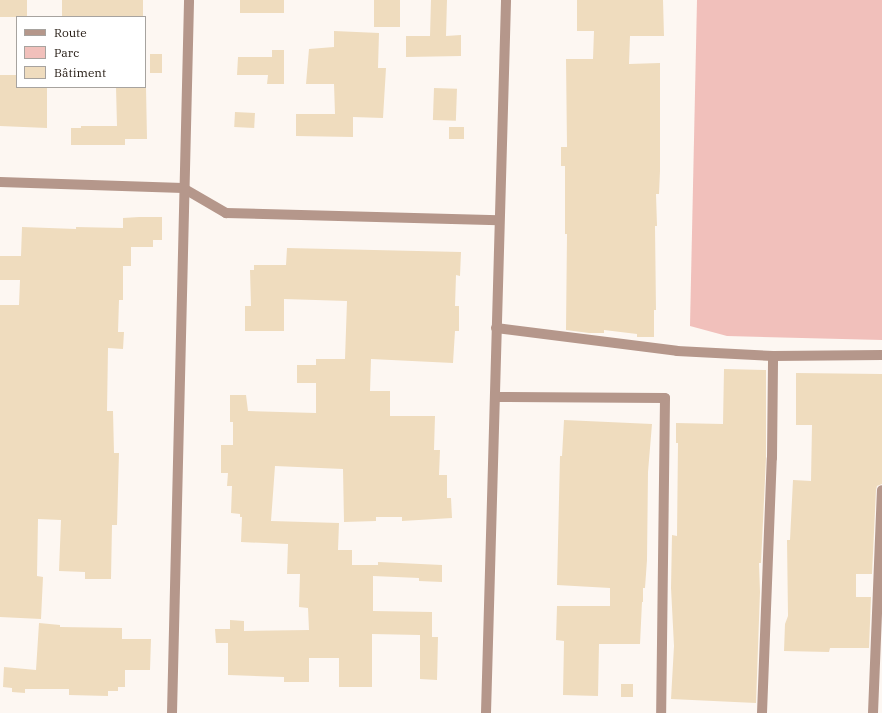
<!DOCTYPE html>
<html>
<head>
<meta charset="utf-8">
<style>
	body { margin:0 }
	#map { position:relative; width:882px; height:713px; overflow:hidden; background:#fdf7f2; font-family:"IBM Plex Serif",serif }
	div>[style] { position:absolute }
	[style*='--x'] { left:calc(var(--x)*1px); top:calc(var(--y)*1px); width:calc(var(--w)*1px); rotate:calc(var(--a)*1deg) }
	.green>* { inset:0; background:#f1c0bb }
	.building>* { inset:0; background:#efdcbe; transform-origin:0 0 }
	.street>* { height:10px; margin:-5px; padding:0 5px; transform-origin:5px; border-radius:5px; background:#b5978b }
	span { translate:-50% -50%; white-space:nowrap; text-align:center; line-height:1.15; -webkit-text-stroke:3px #fff; paint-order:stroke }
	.legend { position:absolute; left:16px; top:16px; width:130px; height:72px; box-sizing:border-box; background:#fff; border:1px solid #a7a39f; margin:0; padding:5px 7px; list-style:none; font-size:12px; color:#221810 }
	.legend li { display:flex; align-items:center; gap:8px; height:20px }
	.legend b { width:20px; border:1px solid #a7a39f }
</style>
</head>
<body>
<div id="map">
	<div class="green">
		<i style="clip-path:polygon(697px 0,882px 0,882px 340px,727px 336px,690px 326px)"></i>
	</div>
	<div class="building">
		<i style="left:0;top:0;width:27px;height:17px"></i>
		<i style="left:62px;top:0;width:81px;height:17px"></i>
		<i style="left:240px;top:0;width:44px;height:13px"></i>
		<i style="left:374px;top:0;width:26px;height:27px"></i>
		<i style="clip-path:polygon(431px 0,447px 0,446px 36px,461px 35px,461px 56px,406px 57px,406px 36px,430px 36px)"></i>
		<i style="clip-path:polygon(577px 0,663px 0,664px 36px,630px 36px,629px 64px,660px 63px,660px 171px,659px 194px,656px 194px,657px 226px,655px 226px,656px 310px,654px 310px,654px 337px,637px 337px,637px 334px,604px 330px,604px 333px,589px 333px,566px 330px,567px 234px,565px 234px,565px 166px,561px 166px,561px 147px,567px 147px,566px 59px,593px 59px,594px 31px,577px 31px)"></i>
		<i style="clip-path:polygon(334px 31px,379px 33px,378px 68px,386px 68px,383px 118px,353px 117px,353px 137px,296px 136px,296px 114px,335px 114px,334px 84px,306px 84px,309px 49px,334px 47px)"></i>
		<i style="clip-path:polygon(272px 50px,284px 50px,284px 84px,267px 84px,268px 75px,237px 75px,238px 57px,272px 57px)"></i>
		<i style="left:150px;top:54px;width:12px;height:19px"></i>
		<i style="clip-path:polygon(0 75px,17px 75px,17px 87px,47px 87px,47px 128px,0 126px)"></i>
		<i style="clip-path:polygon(116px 87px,146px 87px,147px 139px,125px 139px,125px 145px,71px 145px,71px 128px,81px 128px,81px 126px,117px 126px)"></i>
		<i style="left:434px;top:88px;width:23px;height:32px;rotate:2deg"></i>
		<i style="left:235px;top:112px;width:20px;height:15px;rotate:3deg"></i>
		<i style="left:464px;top:127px;width:12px;height:15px;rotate:90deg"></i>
		<i style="clip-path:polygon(139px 217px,162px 217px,162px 240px,153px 240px,153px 247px,131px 247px,131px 266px,123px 266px,123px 300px,119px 300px,118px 332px,124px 332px,123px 349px,108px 348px,107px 411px,113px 411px,114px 453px,119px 453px,117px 525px,112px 525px,111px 579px,85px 579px,85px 572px,59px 571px,61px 520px,38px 519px,37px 576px,43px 577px,41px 619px,0 617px,0 305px,19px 305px,20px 280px,0 280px,0 256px,21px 256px,22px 227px,76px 229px,76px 227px,123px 228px,123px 218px)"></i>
		<i style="clip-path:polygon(287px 248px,461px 252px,460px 276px,456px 275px,455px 306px,459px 306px,459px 331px,455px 331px,453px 363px,371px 359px,370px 391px,390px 391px,390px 416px,435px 416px,434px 450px,440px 450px,439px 475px,447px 475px,447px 498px,451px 498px,452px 518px,402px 521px,402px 517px,376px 517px,376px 521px,344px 522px,343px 469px,275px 466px,271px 521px,339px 523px,338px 550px,352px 550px,352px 565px,378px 565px,378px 562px,442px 565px,442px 582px,419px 581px,419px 578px,373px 576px,373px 611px,432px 612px,432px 637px,438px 637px,437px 680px,420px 679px,420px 635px,372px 634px,372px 687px,339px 687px,339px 658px,309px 658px,309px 682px,284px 682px,284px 677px,228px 675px,228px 643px,216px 643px,215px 629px,230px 629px,230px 620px,244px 621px,244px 631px,309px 630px,308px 608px,299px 607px,300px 574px,287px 574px,288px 544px,241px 542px,242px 517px,240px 517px,240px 514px,231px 513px,232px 486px,227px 486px,228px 473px,221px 473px,221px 445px,233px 445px,233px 422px,230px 422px,230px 395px,246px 395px,248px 411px,316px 413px,316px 383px,297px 383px,297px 365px,316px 365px,316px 359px,345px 359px,347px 301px,284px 299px,284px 331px,245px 331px,245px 306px,251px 306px,250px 270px,254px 270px,254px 265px,286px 265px)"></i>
		<i style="clip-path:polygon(724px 369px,766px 370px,766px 458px,761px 563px,759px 563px,760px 592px,756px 703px,671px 699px,674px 646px,671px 588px,672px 535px,677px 536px,678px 443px,676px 443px,676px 423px,723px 424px)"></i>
		<i style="clip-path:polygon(796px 373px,882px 374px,882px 484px,877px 486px,876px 490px,872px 574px,856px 574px,856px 597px,871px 597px,869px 648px,830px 648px,829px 652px,784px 651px,785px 624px,788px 616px,787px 540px,790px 540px,793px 480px,811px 481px,812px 425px,796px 425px)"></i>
		<i style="clip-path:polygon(564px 420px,652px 424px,648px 472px,647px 560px,645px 588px,643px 588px,643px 602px,642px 602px,640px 644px,599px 644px,598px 696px,563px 695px,564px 641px,556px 640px,557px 606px,610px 606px,610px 588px,557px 585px,560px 456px,562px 456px)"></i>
		<i style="clip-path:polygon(39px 623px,60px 625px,60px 627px,122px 628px,122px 639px,151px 639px,150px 670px,125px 670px,125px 687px,118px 687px,118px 691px,108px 691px,108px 696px,69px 695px,69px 689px,25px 689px,25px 693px,12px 692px,12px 688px,3px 687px,4px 667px,36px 670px)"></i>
		<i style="left:621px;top:684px;width:12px;height:13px"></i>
	</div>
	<div class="street">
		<i style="--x:0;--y:182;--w:183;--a:1.9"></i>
		<i style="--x:183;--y:188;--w:50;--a:30.2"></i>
		<i style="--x:226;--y:213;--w:273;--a:1.5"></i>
		<i style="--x:496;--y:328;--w:182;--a:7.2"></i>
		<i style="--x:677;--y:351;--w:96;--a:3"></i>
		<i style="--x:773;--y:356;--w:109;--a:-0.5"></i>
		<i style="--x:495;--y:397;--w:170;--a:0.3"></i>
		<i style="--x:665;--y:398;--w:315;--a:90.7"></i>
		<i style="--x:172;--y:713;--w:713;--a:-88.63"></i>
		<i style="--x:486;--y:713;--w:713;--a:-88.39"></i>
		<i style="--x:762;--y:713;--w:255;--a:-87.8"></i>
		<i style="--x:772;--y:458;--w:102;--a:-89.4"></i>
		<i style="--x:873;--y:713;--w:223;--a:-87.7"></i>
	</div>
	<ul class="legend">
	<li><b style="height:5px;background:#b5978b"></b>Route</li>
	<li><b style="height:11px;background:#f1c0bb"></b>Parc</li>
	<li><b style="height:11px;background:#efdcbe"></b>Bâtiment</li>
	</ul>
</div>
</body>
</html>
